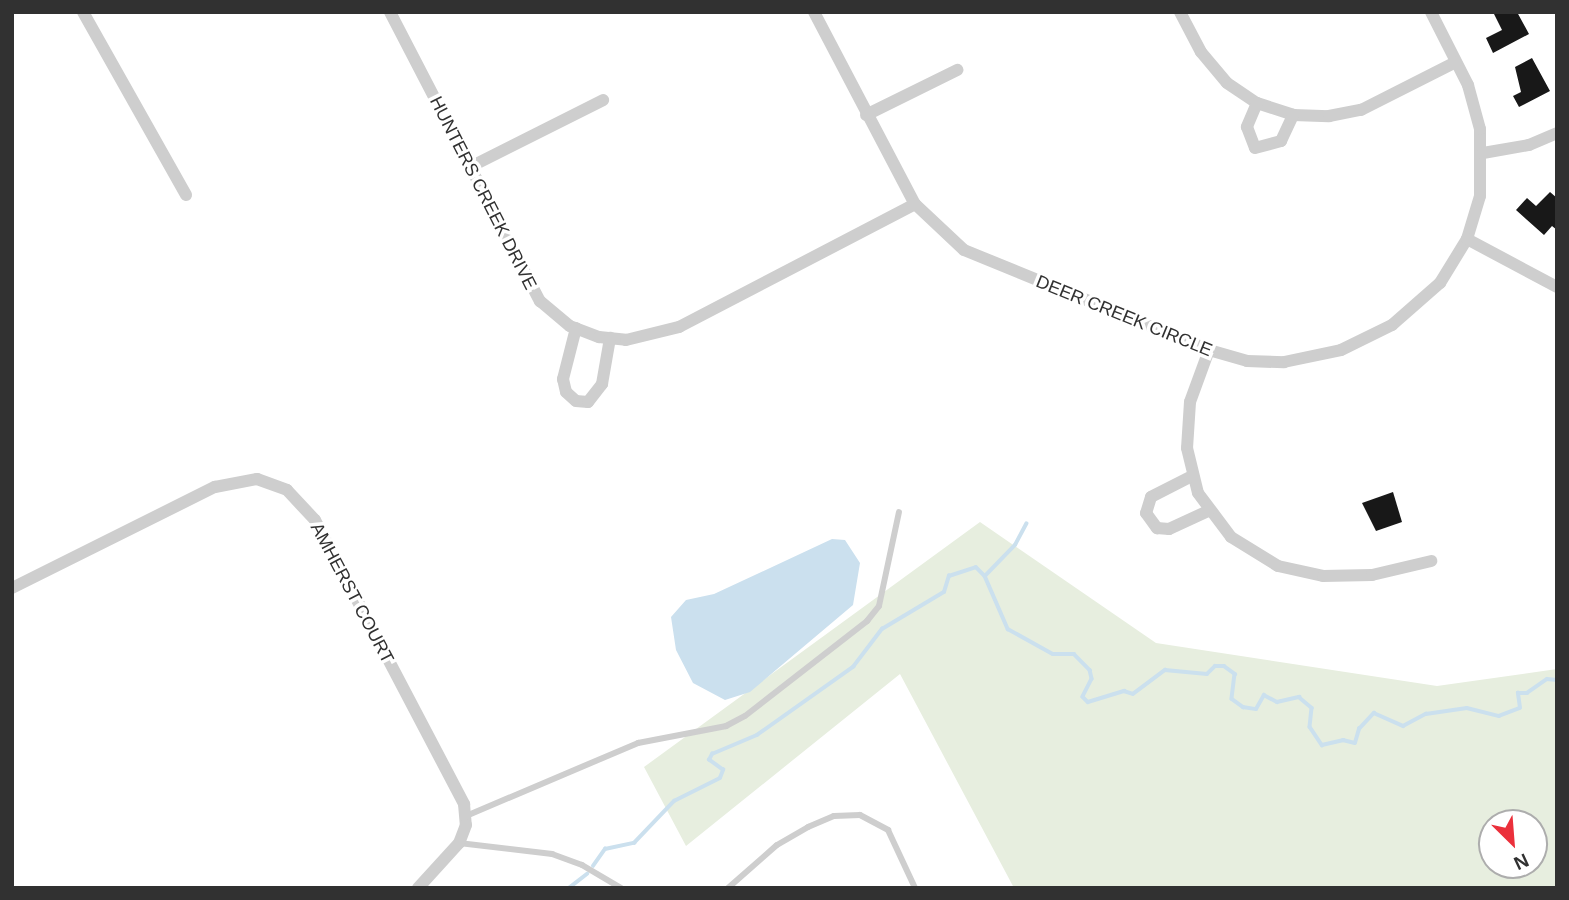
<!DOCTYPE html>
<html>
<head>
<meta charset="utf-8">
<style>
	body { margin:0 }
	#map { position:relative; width:1569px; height:900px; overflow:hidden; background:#fff; font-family:Arial,sans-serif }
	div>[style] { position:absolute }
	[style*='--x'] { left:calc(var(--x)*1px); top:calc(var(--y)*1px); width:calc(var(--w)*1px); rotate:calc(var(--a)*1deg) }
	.green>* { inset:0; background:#e7eedf }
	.water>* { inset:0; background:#cbe0ee }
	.stream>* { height:3.5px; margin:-1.75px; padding:0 1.75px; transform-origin:1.75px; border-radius:1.75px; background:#cbe0ee }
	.building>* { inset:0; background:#181818 }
	.service>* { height:6px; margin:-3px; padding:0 3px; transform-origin:3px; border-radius:3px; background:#cecece }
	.minor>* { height:12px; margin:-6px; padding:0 6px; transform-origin:6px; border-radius:6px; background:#cecece }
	span { translate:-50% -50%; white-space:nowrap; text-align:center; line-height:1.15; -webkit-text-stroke:7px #fff; paint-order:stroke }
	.street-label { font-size:18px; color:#313131 }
	.frame { position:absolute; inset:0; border:14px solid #313131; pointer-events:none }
	.north { position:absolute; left:1478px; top:809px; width:70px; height:70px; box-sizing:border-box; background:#fff; border:2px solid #adadad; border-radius:50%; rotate:155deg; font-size:19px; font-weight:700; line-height:28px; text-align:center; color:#313131 }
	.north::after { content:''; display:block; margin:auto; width:24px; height:32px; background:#eb303b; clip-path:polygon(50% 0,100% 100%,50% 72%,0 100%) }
</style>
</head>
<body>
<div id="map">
	<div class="green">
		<i style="clip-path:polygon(evenodd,980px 522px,1156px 643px,1437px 686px,1557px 669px,1557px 888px,1014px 888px,900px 674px,686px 846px,644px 767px,980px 522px,1492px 823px,1534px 823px,1534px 865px,1492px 865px,1492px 823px)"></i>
	</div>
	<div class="water">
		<i style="clip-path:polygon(832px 539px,845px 540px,860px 563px,853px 605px,750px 692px,725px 700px,693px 683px,676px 650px,671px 617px,686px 600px,714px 594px)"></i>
	</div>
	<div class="stream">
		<i style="--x:985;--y:576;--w:43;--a:-45.9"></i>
		<i style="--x:1015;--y:545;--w:24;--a:-62"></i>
		<i style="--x:593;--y:866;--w:21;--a:-55"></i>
		<i style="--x:605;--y:849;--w:30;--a:-12"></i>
		<i style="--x:634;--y:843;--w:58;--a:-46.4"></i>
		<i style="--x:674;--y:801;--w:51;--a:-26.6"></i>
		<i style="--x:720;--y:778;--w:9;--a:-69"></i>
		<i style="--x:723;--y:770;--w:17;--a:-144"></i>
		<i style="--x:709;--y:760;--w:7;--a:-63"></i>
		<i style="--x:712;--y:754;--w:49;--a:-22.9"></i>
		<i style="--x:757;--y:735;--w:118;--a:-35.3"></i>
		<i style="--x:853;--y:667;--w:48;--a:-52.7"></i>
		<i style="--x:882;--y:629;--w:72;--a:-30.8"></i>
		<i style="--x:944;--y:592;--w:17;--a:-73"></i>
		<i style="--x:949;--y:576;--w:28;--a:-18"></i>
		<i style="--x:976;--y:567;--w:13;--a:45"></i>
		<i style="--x:985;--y:576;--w:58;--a:66.5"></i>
		<i style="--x:1008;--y:629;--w:51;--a:29.1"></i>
		<i style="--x:1053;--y:654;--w:21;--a:0"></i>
		<i style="--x:1074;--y:654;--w:23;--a:45"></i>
		<i style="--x:1090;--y:670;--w:9;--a:77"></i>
		<i style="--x:1092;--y:679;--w:20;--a:117"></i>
		<i style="--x:1083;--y:697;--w:7;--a:45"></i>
		<i style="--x:1088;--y:702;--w:38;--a:-17"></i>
		<i style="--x:1124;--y:691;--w:9;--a:18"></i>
		<i style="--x:1133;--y:694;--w:40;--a:-37"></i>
		<i style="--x:1165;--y:670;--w:42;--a:5.4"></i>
		<i style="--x:1207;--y:674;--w:11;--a:-45"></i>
		<i style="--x:1215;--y:666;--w:9;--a:0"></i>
		<i style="--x:1224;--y:666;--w:14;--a:36"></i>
		<i style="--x:1235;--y:674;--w:25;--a:97"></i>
		<i style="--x:1232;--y:699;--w:14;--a:36"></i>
		<i style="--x:1243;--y:707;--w:13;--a:9"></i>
		<i style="--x:1256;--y:709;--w:16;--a:-60"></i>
		<i style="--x:1264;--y:695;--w:15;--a:28"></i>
		<i style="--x:1277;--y:702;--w:23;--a:-13"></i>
		<i style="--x:1299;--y:697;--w:17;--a:40"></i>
		<i style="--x:1312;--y:708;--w:19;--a:96"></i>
		<i style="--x:1310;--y:727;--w:22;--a:56"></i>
		<i style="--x:1322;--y:745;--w:22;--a:-13"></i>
		<i style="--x:1343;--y:740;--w:12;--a:14"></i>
		<i style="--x:1355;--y:743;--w:15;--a:-74"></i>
		<i style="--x:1359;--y:729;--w:22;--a:-47"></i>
		<i style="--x:1374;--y:713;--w:32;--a:24"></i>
		<i style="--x:1403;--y:726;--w:26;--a:-28"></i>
		<i style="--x:1426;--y:714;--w:41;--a:-8.3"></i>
		<i style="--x:1467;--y:708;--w:33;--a:14"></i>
		<i style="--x:1499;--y:716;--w:22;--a:-21"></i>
		<i style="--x:1520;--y:708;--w:15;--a:-98"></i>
		<i style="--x:1518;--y:693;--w:9;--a:0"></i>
		<i style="--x:1527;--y:693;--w:24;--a:-35"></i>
		<i style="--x:1547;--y:679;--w:10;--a:6"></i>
		<i style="--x:569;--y:888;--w:23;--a:-38"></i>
	</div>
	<div class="building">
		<i style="clip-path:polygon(1493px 12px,1517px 12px,1529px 34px,1493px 53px,1486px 38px,1502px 30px)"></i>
		<i style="clip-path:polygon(1532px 58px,1550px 91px,1519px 107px,1513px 96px,1521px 92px,1515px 67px)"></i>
		<i style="clip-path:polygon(1550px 192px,1557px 198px,1557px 230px,1552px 226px,1544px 235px,1516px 210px,1527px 198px,1536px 206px)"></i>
		<i style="clip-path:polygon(1393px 492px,1402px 522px,1376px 531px,1362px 503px)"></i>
	</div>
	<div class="service">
		<i style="--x:466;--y:816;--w:187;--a:-23"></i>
		<i style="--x:638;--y:743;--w:90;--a:-10.9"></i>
		<i style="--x:726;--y:726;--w:21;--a:-28"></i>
		<i style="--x:745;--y:716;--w:155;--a:-37.9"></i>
		<i style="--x:867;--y:621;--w:19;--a:-51"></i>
		<i style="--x:879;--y:606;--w:96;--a:-78"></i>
		<i style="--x:459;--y:843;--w:94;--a:6.7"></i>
		<i style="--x:552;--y:854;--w:32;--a:20"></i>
		<i style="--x:582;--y:865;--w:45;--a:30.5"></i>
		<i style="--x:728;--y:888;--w:65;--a:-41.3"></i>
		<i style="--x:777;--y:845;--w:36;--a:-30"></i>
		<i style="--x:808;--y:827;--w:28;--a:-23"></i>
		<i style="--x:834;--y:816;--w:26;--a:-2"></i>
		<i style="--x:860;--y:815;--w:32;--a:28"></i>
		<i style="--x:888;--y:830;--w:64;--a:65"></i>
	</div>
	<div class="minor">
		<i style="--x:83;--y:12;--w:210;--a:60.6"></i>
		<i style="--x:390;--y:12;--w:326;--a:62.6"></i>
		<i style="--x:540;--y:301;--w:39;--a:40"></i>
		<i style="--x:570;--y:326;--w:31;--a:21"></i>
		<i style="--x:599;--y:337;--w:27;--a:6"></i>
		<i style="--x:626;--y:340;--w:55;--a:-13.8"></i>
		<i style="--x:679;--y:327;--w:266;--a:-27.5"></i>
		<i style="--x:814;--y:12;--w:217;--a:62.3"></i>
		<i style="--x:915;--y:204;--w:67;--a:43.2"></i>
		<i style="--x:964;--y:250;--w:265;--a:22.2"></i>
		<i style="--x:1209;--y:350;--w:40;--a:16"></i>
		<i style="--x:1247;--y:361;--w:37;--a:2"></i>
		<i style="--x:1284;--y:362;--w:58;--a:-11.9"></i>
		<i style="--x:1341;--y:350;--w:57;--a:-26.1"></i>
		<i style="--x:1392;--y:325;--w:64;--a:-41.2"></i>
		<i style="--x:1440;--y:283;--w:52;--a:-58.5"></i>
		<i style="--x:1467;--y:239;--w:45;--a:-73.2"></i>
		<i style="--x:1480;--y:196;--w:67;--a:-90"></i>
		<i style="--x:1480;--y:129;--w:46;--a:-105.3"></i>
		<i style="--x:1468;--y:85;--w:82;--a:-116.9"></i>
		<i style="--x:1180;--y:12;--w:45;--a:62.3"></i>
		<i style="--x:1201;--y:52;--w:40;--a:50"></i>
		<i style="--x:1227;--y:83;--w:36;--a:34"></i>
		<i style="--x:1257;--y:103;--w:38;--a:18"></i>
		<i style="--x:1293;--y:115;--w:36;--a:2"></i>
		<i style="--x:1329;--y:116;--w:33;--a:-11"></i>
		<i style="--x:1361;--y:110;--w:106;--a:-26.8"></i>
		<i style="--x:1257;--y:103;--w:26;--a:113"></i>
		<i style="--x:1247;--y:127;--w:22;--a:69"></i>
		<i style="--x:1255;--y:148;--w:27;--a:-15"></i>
		<i style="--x:1281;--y:141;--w:29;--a:-65"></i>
		<i style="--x:866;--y:115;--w:102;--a:-26.3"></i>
		<i style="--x:1483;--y:153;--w:47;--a:-9.9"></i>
		<i style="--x:1529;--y:145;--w:30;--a:-23"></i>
		<i style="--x:470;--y:167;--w:149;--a:-26.7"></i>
		<i style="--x:1467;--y:239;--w:102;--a:28.1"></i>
		<i style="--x:576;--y:328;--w:53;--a:104.3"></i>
		<i style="--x:563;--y:379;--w:13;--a:77"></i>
		<i style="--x:566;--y:392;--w:13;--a:42"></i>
		<i style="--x:576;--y:401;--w:12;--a:5"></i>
		<i style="--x:588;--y:402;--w:23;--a:-52"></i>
		<i style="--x:602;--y:384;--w:47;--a:-80.1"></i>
		<i style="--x:1209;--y:350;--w:55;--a:110.1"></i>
		<i style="--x:1190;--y:402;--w:46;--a:93.7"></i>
		<i style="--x:1187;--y:448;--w:46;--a:76.3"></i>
		<i style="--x:1198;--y:493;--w:55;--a:53.1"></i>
		<i style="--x:1231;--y:537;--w:55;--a:31.7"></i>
		<i style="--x:1278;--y:566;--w:46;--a:12.5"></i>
		<i style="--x:1323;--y:576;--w:49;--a:-1.2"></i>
		<i style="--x:1372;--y:575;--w:61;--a:-13.3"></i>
		<i style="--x:1192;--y:476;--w:46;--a:152.9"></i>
		<i style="--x:1151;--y:497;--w:17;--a:107"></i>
		<i style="--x:1146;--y:513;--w:19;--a:54"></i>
		<i style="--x:1157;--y:528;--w:12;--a:5"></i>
		<i style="--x:1169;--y:529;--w:43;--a:-24.8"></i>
		<i style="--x:12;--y:588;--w:227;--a:-26.5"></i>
		<i style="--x:215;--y:487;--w:43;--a:-10.8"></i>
		<i style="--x:257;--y:479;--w:32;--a:20"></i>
		<i style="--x:287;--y:490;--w:41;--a:47"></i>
		<i style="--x:315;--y:520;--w:321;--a:62.3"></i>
		<i style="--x:464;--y:804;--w:21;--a:85"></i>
		<i style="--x:466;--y:825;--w:19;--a:111"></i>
		<i style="--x:459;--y:843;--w:61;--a:132.3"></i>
	</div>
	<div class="street-label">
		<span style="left:483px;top:193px;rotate:63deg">HUNTERS CREEK DRIVE</span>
		<span style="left:1124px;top:316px;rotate:22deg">DEER CREEK CIRCLE</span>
		<span style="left:352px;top:593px;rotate:62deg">AMHERST COURT</span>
	</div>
	<div class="frame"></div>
	<div class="north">N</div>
</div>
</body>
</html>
